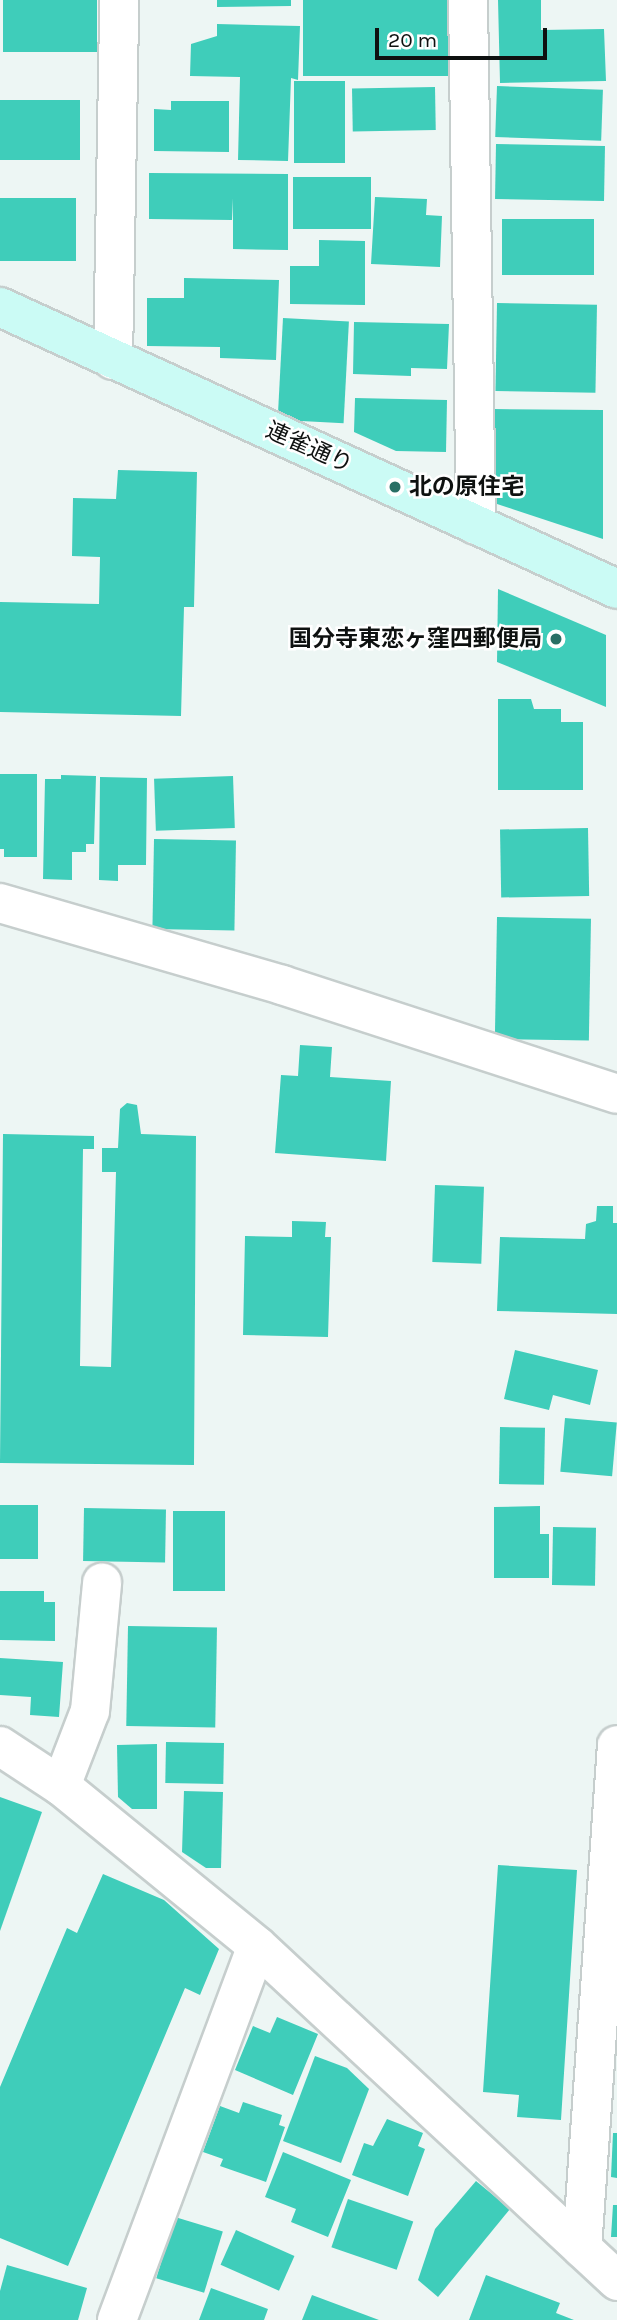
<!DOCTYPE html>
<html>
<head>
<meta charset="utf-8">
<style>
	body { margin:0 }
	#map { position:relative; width:617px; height:2320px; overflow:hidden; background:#edf6f4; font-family:Karla,"Noto Sans JP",sans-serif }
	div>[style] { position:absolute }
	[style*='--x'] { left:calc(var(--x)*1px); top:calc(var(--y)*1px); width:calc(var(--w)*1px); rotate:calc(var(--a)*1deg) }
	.building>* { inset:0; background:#3fcdba; transform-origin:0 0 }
	.roads { filter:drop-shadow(2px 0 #c6cecd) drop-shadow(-2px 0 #c6cecd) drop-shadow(0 2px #c6cecd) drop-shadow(0 -2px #c6cecd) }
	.minor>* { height:38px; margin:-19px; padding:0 19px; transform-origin:19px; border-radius:19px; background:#fff }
	.secondary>* { height:38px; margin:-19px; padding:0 19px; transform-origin:19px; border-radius:19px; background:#cbfbf5 }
	.dots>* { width:19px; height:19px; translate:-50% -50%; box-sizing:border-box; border:4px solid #fff; border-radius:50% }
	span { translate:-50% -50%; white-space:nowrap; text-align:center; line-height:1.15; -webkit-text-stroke:5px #fff; paint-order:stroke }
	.street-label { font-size:23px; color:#0e1110 }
	.poi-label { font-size:23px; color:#0e1110; font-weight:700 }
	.left { translate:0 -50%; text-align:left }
	.right { translate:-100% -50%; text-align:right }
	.scale { position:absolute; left:375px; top:28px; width:172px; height:32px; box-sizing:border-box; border:4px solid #0e1110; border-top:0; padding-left:9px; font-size:21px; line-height:24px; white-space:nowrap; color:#0e1110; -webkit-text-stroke:5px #fff; paint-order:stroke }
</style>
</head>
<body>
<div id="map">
	<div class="building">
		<i style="left:3px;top:0;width:94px;height:52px"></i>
		<i style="clip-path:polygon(217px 0,291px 0,291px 6px,217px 7px)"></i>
		<i style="left:303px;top:0;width:153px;height:76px"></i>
		<i style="clip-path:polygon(498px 0,541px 0,541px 30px,604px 29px,606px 81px,500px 83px)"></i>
		<i style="clip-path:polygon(217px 24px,300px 26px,298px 80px,291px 78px,288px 161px,238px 160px,240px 77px,190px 76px,191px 44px,217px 36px)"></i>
		<i style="left:294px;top:81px;width:51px;height:82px"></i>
		<i style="left:497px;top:86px;width:106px;height:51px;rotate:2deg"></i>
		<i style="left:435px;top:87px;width:43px;height:83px;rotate:89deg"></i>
		<i style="left:0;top:100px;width:80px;height:60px"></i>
		<i style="clip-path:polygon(171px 101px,229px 101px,229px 152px,154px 151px,154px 109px,171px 110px)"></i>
		<i style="left:496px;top:144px;width:109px;height:55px;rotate:1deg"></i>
		<i style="clip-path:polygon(149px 173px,288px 174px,288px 250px,233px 249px,233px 198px,232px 220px,149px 219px)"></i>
		<i style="left:293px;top:177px;width:78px;height:52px"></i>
		<i style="clip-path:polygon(375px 197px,427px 199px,426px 215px,442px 216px,440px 267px,371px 264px)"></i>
		<i style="left:0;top:198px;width:76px;height:63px"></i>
		<i style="left:502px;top:219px;width:92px;height:56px"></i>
		<i style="clip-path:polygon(319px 240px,365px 241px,365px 305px,290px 304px,290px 266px,319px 266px)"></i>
		<i style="clip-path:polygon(184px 278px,279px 280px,276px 360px,220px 358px,220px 347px,147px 346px,147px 298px,184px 298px)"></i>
		<i style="left:497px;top:303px;width:100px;height:88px;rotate:1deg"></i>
		<i style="left:283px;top:318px;width:66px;height:102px;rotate:3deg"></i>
		<i style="clip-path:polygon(354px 322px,449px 324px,447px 369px,411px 368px,411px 376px,353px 374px)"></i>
		<i style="clip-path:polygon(355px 398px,447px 400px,446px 452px,396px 451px,354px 432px)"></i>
		<i style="clip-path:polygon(494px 409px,603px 410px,603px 539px,494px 503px)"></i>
		<i style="clip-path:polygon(118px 470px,197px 472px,194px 607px,184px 607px,181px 716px,0 712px,0 602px,99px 604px,100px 557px,72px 556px,73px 498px,116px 499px)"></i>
		<i style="clip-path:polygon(498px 589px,606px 635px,606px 707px,497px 662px)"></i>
		<i style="clip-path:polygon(498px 699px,531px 699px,534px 709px,561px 709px,561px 722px,583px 722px,583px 790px,498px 790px)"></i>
		<i style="clip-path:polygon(0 774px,37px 774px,37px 857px,4px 857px,4px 849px,0 849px)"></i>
		<i style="clip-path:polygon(61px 775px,96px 776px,94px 844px,86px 844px,86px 852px,72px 852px,72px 880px,43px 879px,45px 779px,61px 779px)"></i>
		<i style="left:233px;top:776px;width:52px;height:79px;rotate:88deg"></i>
		<i style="clip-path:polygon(100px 777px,147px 778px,146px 865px,118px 865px,118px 881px,99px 880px)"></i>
		<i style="left:588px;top:828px;width:68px;height:88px;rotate:89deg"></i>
		<i style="left:154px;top:839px;width:82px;height:90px;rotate:1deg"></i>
		<i style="left:497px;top:917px;width:94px;height:122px;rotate:1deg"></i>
		<i style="clip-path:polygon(300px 1045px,332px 1047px,330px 1077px,391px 1081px,386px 1161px,275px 1153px,281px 1075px,298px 1076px)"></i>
		<i style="clip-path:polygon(127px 1103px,137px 1105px,141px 1134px,196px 1136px,194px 1465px,0 1463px,3px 1134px,94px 1136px,94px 1149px,83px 1149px,80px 1366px,111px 1367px,116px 1172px,102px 1172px,102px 1148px,118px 1148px,120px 1109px)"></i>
		<i style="left:435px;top:1185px;width:49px;height:77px;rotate:2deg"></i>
		<i style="clip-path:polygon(597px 1206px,613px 1206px,613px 1223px,617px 1223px,617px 1314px,497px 1311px,500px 1237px,585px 1239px,586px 1224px,596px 1221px)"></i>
		<i style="clip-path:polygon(292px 1221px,326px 1222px,325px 1237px,331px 1237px,328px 1337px,243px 1335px,245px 1236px,292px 1237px)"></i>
		<i style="clip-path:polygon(515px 1350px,598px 1370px,590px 1405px,553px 1395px,549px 1410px,504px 1399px)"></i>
		<i style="left:565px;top:1418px;width:52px;height:54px;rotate:5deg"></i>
		<i style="left:500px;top:1427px;width:45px;height:57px;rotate:1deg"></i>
		<i style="left:0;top:1505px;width:38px;height:54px"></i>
		<i style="clip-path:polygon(540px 1506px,540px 1534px,549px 1534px,549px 1578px,494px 1578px,494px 1507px)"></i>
		<i style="left:84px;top:1508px;width:82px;height:53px;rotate:1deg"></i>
		<i style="left:173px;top:1511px;width:52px;height:80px"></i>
		<i style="left:553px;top:1527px;width:43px;height:58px;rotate:1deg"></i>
		<i style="clip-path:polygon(0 1591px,44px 1591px,44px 1602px,55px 1602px,55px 1641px,0 1640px)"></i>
		<i style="left:128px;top:1626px;width:89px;height:100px;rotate:1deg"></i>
		<i style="clip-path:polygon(0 1658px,63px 1662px,59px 1717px,30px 1715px,31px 1697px,0 1695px)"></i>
		<i style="left:166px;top:1742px;width:58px;height:41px;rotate:1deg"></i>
		<i style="clip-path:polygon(157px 1744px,157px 1809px,132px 1809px,118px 1797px,117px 1745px)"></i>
		<i style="clip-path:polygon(184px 1791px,223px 1792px,221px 1868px,206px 1868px,182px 1852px)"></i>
		<i style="clip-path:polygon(0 1797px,42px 1812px,0 1931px)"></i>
		<i style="clip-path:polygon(498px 1865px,577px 1870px,561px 2120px,517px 2117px,519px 2095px,483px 2092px)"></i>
		<i style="clip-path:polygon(103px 1874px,164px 1900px,219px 1949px,200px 1995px,185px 1988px,68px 2266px,0 2238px,0 2087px,67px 1928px,77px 1933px)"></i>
		<i style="clip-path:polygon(277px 2017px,318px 2034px,293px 2095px,235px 2070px,253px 2026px,270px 2033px)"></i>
		<i style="clip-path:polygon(315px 2056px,347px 2068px,369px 2089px,341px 2163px,283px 2141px)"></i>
		<i style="clip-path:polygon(243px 2102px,282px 2115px,279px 2125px,285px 2127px,266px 2182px,220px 2166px,223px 2159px,203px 2152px,220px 2106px,239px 2113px)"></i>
		<i style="clip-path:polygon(387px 2119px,423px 2133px,418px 2146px,425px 2149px,408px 2196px,352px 2175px,364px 2143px,373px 2146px)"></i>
		<i style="clip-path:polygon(613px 2133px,617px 2133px,617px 2178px,611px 2177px)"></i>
		<i style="clip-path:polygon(283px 2152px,351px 2180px,328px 2237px,291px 2222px,296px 2209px,265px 2197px)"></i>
		<i style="clip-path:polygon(476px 2181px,510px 2209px,438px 2297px,418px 2280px,435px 2229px)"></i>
		<i style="left:348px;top:2199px;width:69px;height:51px;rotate:19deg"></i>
		<i style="clip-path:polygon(613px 2205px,617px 2205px,617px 2237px,611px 2237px)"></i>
		<i style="left:175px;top:2217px;width:50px;height:64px;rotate:17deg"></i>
		<i style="left:236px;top:2230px;width:64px;height:38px;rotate:24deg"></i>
		<i style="clip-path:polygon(7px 2265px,87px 2288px,78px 2320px,0 2320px,0 2291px)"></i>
		<i style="clip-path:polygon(486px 2275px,560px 2303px,556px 2313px,574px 2320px,469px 2320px)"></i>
		<i style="clip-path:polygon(211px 2288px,268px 2309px,264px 2320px,199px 2320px)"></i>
		<i style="clip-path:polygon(312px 2295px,379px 2320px,302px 2320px)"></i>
	</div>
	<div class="roads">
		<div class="minor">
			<i style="--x:468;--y:0;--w:525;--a:89.13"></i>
			<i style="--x:113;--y:360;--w:360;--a:-89"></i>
			<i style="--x:0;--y:903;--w:294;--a:16.2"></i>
			<i style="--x:282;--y:985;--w:352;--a:18"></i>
			<i style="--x:0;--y:1746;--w:73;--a:33.3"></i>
			<i style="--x:61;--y:1786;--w:253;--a:39.2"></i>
			<i style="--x:257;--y:1946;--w:492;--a:42.9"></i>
			<i style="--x:61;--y:1786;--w:80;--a:-68.9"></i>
			<i style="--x:90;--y:1711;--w:129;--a:-84.6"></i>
			<i style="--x:582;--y:2248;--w:504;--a:-86.02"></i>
			<i style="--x:117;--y:2320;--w:399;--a:-69.5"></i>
		</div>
		<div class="secondary">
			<i style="--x:0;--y:307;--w:678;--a:24.56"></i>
		</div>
	</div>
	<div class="dots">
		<i style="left:395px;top:487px;background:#296f65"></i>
		<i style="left:556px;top:639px;background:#296f65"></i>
	</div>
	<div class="street-label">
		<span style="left:309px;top:448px;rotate:24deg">連雀通り</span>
	</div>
	<div class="poi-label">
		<span class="left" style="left:409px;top:487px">北の原住宅</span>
		<span class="right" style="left:542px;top:639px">国分寺東恋ヶ窪四郵便局</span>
	</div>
	<div class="scale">20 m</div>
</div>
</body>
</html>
